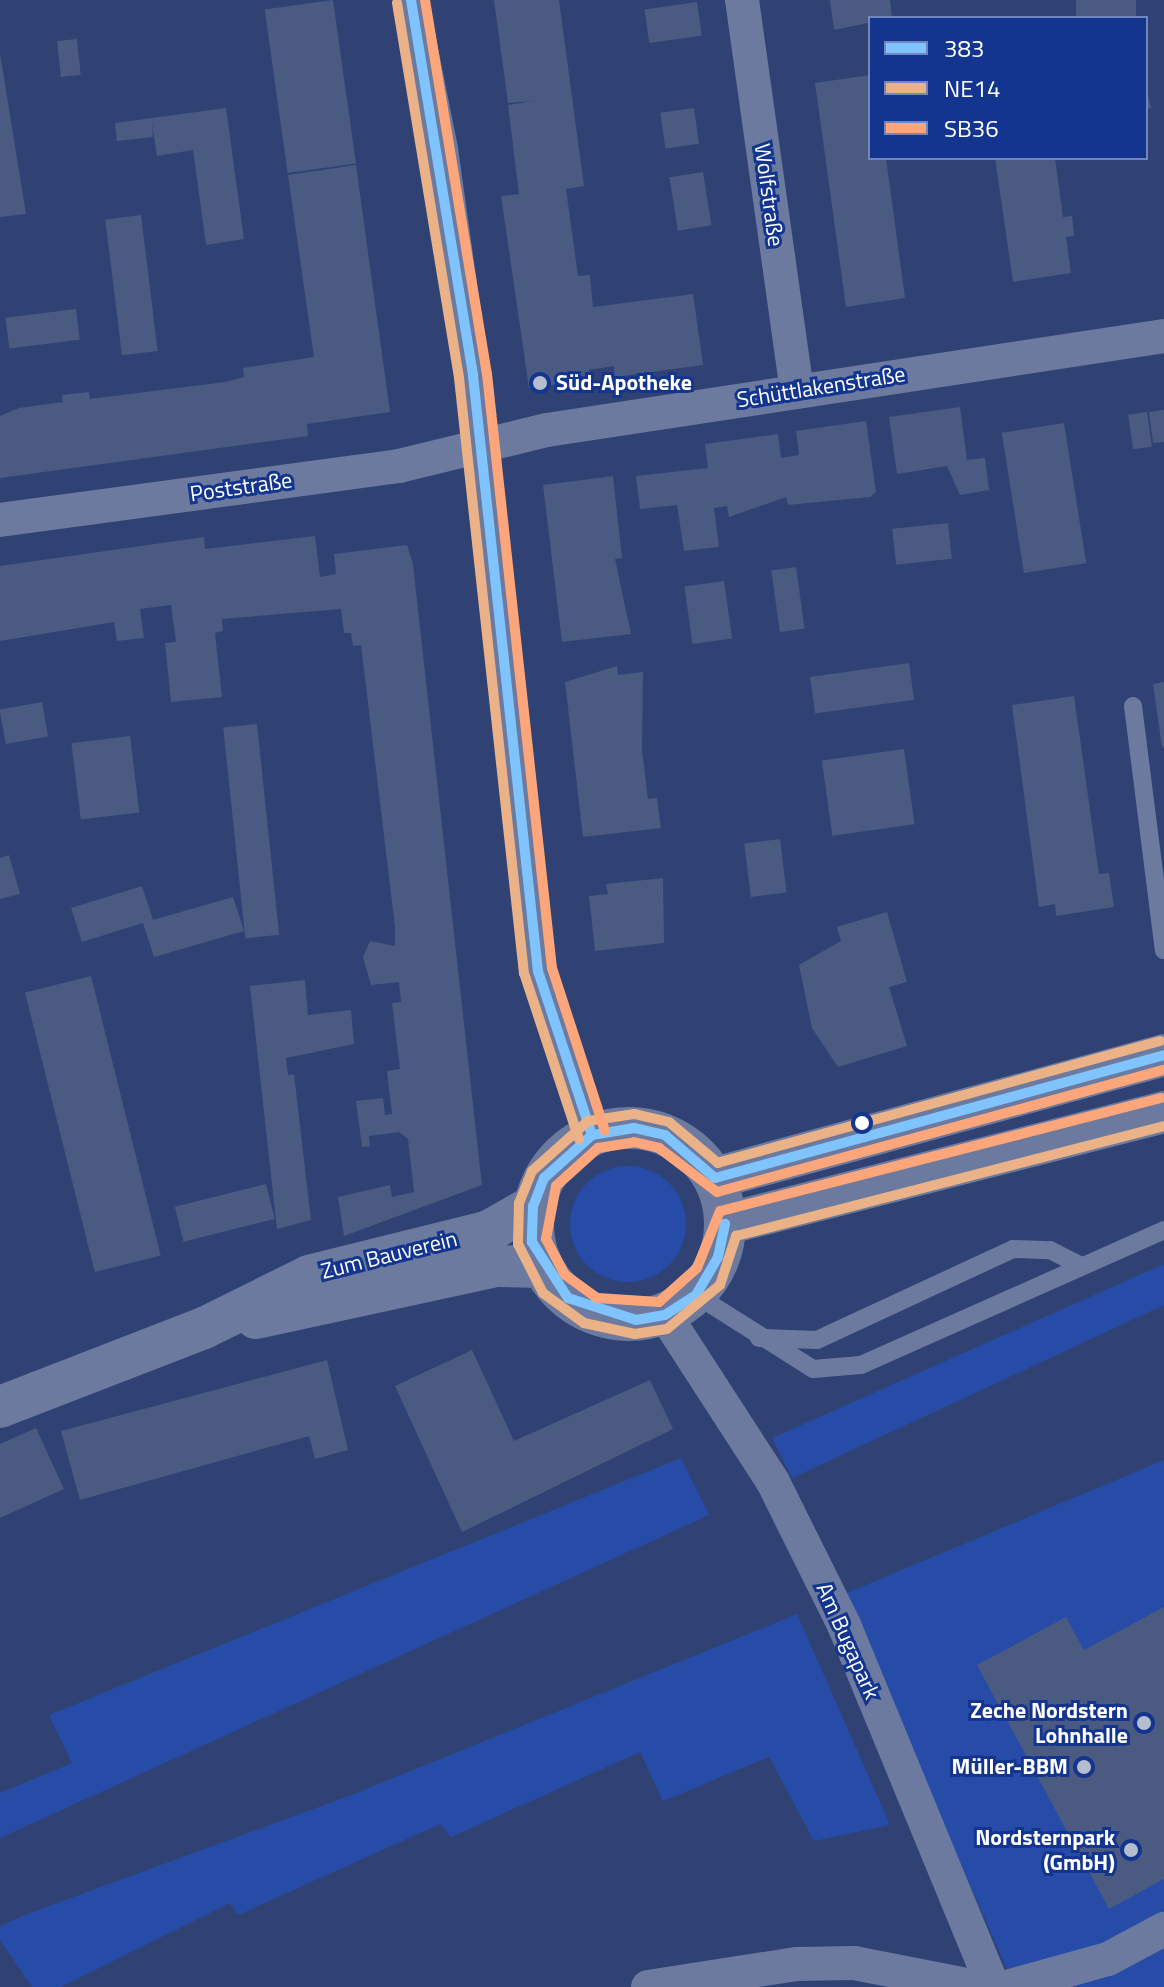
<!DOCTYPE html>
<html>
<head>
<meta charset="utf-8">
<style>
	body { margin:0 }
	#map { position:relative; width:1164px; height:1987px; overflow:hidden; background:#2f4273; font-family:"Titillium Web",sans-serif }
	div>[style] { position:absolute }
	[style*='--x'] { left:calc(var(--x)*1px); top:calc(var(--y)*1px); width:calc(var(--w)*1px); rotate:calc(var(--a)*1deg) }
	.green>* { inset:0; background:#264ca7 }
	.round { border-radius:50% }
	.building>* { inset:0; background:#4a5a81; transform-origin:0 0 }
	.service>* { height:18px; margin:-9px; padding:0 9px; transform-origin:9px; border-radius:9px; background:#6b7a9e }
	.minor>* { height:34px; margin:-17px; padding:0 17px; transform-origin:17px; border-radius:17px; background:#6b7a9e }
	.tertiary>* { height:42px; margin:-21px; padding:0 21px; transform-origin:21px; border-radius:21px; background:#6b7a9e }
	.tertiary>.ring { margin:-21px; padding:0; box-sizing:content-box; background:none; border:42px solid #6b7a9e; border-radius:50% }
	.bus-1>* { height:10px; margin:-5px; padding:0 5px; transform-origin:5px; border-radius:5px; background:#80c4ff }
	.bus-2>* { height:10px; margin:-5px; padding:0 5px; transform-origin:5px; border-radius:5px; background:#ebb288 }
	.bus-3>* { height:10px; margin:-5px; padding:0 5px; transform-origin:5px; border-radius:5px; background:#fea67b }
	.dots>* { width:22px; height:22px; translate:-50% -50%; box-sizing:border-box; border:4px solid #13358f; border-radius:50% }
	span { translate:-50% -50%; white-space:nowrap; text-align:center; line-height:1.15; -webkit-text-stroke:6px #13358f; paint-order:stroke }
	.street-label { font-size:22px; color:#fff }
	.poi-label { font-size:22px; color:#fff; font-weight:700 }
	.left { translate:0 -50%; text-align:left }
	.right { translate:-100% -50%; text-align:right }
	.legend { position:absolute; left:868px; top:16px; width:280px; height:144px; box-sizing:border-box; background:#13358f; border:2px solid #7186bc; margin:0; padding:10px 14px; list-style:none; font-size:24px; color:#fff }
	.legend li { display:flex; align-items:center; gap:16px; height:40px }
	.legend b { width:40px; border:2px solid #7186bc }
</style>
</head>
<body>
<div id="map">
	<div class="green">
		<i class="round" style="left:570px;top:1166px;width:116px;height:116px"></i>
		<i style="clip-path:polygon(1164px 1264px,1164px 1305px,792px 1478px,772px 1438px)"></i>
		<i style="clip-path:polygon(681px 1458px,709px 1515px,0 1838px,0 1793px,72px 1763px,49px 1715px)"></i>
		<i style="clip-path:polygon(1164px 1460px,1164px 1987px,1015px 1987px,842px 1595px)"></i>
		<i style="clip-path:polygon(797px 1614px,890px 1825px,814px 1841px,769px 1757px,663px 1801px,640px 1752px,451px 1837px,440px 1824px,238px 1915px,230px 1903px,61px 1987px,32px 1987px,0 1940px,0 1926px,30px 1913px,349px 1796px)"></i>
	</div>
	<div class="building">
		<i style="left:333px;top:0;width:165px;height:69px;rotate:82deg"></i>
		<i style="clip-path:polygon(494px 0,559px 0,584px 186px,566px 189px,578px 276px,590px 275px,593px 307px,693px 294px,703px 365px,615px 377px,614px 366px,589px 370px,590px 380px,529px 388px,501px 196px,519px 194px,508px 105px,533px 101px,508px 103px)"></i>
		<i style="clip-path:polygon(830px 0,890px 0,892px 18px,834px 30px)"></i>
		<i style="left:1076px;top:0;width:60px;height:18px"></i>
		<i style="left:697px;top:2px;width:34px;height:53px;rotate:82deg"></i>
		<i style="left:77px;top:39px;width:36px;height:20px;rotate:84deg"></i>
		<i style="clip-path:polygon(0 53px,26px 214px,0 217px)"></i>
		<i style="clip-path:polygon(870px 75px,870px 158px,886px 158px,905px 298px,846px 307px,815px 83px)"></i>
		<i style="clip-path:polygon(1146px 87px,1151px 108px,1146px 109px)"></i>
		<i style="clip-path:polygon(226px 108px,244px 239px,206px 245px,193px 150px,157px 156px,152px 123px,153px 137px,117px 141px,115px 123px)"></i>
		<i style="left:694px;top:108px;width:36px;height:34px;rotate:82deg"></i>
		<i style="clip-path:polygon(995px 158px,1055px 158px,1063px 217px,1072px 216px,1074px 236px,1066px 237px,1071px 273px,1013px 282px)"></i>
		<i style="clip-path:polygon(356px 165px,390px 412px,307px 424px,308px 436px,0 478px,0 416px,19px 408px,63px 402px,62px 395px,89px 392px,90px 399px,225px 382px,244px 377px,243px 368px,314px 357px,288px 175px)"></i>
		<i style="left:703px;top:172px;width:54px;height:34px;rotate:81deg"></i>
		<i style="left:141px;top:215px;width:137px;height:36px;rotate:83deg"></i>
		<i style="left:76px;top:309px;width:31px;height:71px;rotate:83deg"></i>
		<i style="clip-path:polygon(960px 407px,967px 460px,985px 458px,989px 490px,960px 495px,947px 466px,897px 474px,889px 417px)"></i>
		<i style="clip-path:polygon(1164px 410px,1164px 442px,1153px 443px,1149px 412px)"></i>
		<i style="left:1147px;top:412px;width:35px;height:19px;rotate:82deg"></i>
		<i style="clip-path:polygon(866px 421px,876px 492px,870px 497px,788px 505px,786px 497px,729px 517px,727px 506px,714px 508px,719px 547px,684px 551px,677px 505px,640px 509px,636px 476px,708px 468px,705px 444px,778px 434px,781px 458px,799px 455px,796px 431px)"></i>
		<i style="left:1064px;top:423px;width:142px;height:63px;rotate:81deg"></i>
		<i style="clip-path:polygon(613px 476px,622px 558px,615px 559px,631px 634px,562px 642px,543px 485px)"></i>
		<i style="left:948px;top:523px;width:36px;height:56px;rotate:84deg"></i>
		<i style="clip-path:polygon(315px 536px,320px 577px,336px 574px,334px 554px,407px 545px,413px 564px,482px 1185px,344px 1236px,338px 1197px,390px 1185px,392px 1197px,414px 1192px,408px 1139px,399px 1132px,369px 1136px,370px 1146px,362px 1147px,356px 1101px,383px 1098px,385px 1115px,392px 1114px,387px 1071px,400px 1069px,392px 1003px,401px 1002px,399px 982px,371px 985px,363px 957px,370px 941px,395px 946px,395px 927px,361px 645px,353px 646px,351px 633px,344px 633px,341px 609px,222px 619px,223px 631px,215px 633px,222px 697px,171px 702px,165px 643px,176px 642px,171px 605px,140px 609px,144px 638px,117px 641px,114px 622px,0 641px,0 566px,204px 537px,205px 549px)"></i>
		<i style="left:796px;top:567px;width:62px;height:25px;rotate:82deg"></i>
		<i style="left:724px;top:581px;width:58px;height:40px;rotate:82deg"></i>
		<i style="left:909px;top:663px;width:37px;height:100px;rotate:82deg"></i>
		<i style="clip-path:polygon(617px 666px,618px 675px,643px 672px,642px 750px,648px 799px,657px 798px,661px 828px,583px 837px,565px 682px)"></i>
		<i style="clip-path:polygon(1164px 682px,1164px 747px,1162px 747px,1153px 684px)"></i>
		<i style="clip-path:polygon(1074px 696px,1099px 874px,1109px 873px,1114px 907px,1056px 916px,1055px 904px,1039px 907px,1012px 705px)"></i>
		<i style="left:42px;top:702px;width:35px;height:43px;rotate:80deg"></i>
		<i style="left:257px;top:724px;width:212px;height:34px;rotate:84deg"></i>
		<i style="left:130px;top:736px;width:77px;height:59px;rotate:83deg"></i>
		<i style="left:904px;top:749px;width:76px;height:83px;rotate:82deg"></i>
		<i style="left:780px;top:839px;width:54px;height:36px;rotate:83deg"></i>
		<i style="clip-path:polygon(9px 855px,20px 894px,0 899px,0 858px)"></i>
		<i style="clip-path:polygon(663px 878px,664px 943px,595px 951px,589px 896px,608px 894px,606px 884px)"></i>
		<i style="clip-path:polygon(142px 886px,153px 920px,233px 897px,244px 931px,154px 957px,143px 923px,82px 942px,71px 908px)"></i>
		<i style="clip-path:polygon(887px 912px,907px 982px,889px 987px,907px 1046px,838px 1067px,812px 1028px,799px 965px,841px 941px,837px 927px)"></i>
		<i style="left:91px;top:976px;width:288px;height:68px;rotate:76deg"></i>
		<i style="clip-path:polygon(305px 980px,308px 1015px,351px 1010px,354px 1044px,286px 1058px,288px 1075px,294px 1074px,311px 1220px,277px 1229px,250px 986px)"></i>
		<i style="left:266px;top:1184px;width:36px;height:94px;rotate:76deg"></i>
		<i style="clip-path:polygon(472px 1350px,514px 1441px,650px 1380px,673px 1429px,462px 1532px,395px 1386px)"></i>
		<i style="clip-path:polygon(327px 1360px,348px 1450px,315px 1459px,309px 1436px,80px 1500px,61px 1431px)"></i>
		<i style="clip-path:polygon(36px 1428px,64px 1489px,0 1518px,0 1444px)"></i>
		<i style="clip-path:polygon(1164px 1607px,1164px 1879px,1109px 1909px,977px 1665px,1066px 1617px,1084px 1650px)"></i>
	</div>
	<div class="service">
		<i style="--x:1133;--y:706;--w:246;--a:82.8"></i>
		<i style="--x:696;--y:1295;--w:138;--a:32.3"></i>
		<i style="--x:813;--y:1369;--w:48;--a:-4.8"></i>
		<i style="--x:861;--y:1365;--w:332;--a:-24"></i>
		<i style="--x:759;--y:1338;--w:58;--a:2"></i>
		<i style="--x:817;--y:1340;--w:216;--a:-24.9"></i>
		<i style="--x:1013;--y:1249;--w:37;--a:2"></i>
		<i style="--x:1050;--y:1250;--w:34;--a:27"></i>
	</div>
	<div class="minor">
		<i style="--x:411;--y:0;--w:152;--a:78.6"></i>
		<i style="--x:441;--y:149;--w:229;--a:82"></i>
		<i style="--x:473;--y:376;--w:599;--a:83.77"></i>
		<i style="--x:538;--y:971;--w:173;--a:71.8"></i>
		<i style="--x:742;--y:0;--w:394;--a:82"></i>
		<i style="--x:0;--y:520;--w:403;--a:-7.7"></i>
		<i style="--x:399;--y:466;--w:152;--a:-13.7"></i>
		<i style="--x:547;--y:430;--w:624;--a:-8.66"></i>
		<i style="--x:665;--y:1315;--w:199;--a:57.1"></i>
		<i style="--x:773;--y:1482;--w:160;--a:63.6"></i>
		<i style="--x:844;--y:1625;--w:391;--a:67.6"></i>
		<i style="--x:648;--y:1987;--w:151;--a:-8.8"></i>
		<i style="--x:797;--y:1964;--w:57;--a:-1"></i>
		<i style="--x:854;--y:1963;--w:125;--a:11"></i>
		<i style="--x:1007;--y:1987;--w:105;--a:-15.5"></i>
		<i style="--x:1108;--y:1959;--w:64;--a:-28.2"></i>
	</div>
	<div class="tertiary">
		<i class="ring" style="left:533px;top:1128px;width:150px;height:150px"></i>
		<i style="--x:715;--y:1178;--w:466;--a:-15.3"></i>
		<i style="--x:725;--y:1224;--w:453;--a:-14.3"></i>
		<i style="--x:256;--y:1318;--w:247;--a:-12.2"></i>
		<i style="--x:497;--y:1266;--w:45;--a:1.3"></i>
		<i style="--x:0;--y:1407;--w:219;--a:-21.2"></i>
		<i style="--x:204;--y:1328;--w:117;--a:-26.3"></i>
		<i style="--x:309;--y:1276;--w:186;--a:-14"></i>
		<i style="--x:489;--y:1231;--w:51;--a:-29.6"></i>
	</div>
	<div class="bus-1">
		<i style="--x:411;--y:0;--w:381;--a:80.6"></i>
		<i style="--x:473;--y:376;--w:599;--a:83.77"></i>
		<i style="--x:538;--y:971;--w:173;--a:71.8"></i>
		<i style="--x:715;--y:1178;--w:66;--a:-139.3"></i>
		<i style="--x:665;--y:1135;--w:32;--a:-167"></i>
		<i style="--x:634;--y:1128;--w:43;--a:170.5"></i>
		<i style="--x:592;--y:1135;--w:64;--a:138.1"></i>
		<i style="--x:544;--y:1178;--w:30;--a:111"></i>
		<i style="--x:533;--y:1206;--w:36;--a:92"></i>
		<i style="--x:532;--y:1242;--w:67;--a:57.3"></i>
		<i style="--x:568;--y:1298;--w:71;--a:17.9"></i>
		<i style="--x:636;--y:1320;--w:29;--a:-10"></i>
		<i style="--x:665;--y:1315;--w:37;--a:-33"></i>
		<i style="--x:696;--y:1295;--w:44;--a:-59.9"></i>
		<i style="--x:718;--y:1257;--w:34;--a:-78"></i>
		<i style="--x:715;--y:1178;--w:466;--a:-15.3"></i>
	</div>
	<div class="bus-2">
		<i style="--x:397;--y:3;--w:380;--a:80.6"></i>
		<i style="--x:459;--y:378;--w:599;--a:83.77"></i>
		<i style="--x:524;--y:973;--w:175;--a:71.7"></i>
		<i style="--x:1160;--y:1041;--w:459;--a:164.6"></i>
		<i style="--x:718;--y:1163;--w:64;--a:-140.1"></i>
		<i style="--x:669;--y:1122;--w:36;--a:-167"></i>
		<i style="--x:634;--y:1114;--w:47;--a:171.3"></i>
		<i style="--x:588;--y:1121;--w:75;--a:138.2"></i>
		<i style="--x:532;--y:1171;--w:35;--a:112"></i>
		<i style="--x:519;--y:1203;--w:41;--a:91.4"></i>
		<i style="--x:518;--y:1244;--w:55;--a:63"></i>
		<i style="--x:543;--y:1293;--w:51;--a:36.2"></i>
		<i style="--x:584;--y:1323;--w:52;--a:12.2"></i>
		<i style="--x:635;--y:1334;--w:32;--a:-9"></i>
		<i style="--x:667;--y:1329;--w:69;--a:-39.7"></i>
		<i style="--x:720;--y:1285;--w:52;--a:-71.9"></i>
		<i style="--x:736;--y:1236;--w:442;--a:-14.4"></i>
	</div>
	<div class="bus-3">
		<i style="--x:425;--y:0;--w:379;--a:80.6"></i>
		<i style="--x:487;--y:374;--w:598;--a:83.76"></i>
		<i style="--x:552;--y:968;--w:171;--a:72"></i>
		<i style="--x:1161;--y:1098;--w:455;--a:165.6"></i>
		<i style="--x:720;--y:1211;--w:61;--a:112"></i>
		<i style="--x:697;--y:1268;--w:51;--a:138.2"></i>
		<i style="--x:659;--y:1302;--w:62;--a:-176.3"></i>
		<i style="--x:597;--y:1298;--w:39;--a:-144"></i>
		<i style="--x:565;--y:1275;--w:41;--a:-117.8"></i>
		<i style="--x:546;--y:1239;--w:54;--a:-79.3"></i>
		<i style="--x:556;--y:1186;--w:57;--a:-42.1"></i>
		<i style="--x:598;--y:1148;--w:36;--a:-9"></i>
		<i style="--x:634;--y:1142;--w:26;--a:13"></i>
		<i style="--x:659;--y:1148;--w:73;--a:37.2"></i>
		<i style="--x:717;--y:1192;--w:463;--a:-15.3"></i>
	</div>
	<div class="dots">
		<i style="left:540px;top:383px;background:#b6bdce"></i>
		<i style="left:862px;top:1123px;background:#fff"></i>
		<i style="left:1144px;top:1723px;background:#b6bdce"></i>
		<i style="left:1084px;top:1767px;background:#b6bdce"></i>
		<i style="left:1131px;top:1850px;background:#b6bdce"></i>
	</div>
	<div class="street-label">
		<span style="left:769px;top:195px;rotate:82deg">Wolfstraße</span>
		<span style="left:821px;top:387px;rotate:-9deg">Schüttlakenstraße</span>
		<span style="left:241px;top:487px;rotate:-8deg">Poststraße</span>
		<span style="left:389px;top:1255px;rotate:-14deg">Zum Bauverein</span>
		<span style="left:848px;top:1641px;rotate:66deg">Am Bugapark</span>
	</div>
	<div class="poi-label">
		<span class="left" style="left:556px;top:383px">Süd-Apotheke</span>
		<span class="right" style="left:1128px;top:1723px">Zeche Nordstern<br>Lohnhalle</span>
		<span class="right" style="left:1068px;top:1767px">Müller-BBM</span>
		<span class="right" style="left:1115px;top:1850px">Nordsternpark<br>(GmbH)</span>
	</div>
	<ul class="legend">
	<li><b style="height:10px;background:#80c4ff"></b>383</li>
	<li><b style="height:10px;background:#ebb288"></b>NE14</li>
	<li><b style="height:10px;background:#fea67b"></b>SB36</li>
	</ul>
</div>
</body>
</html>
